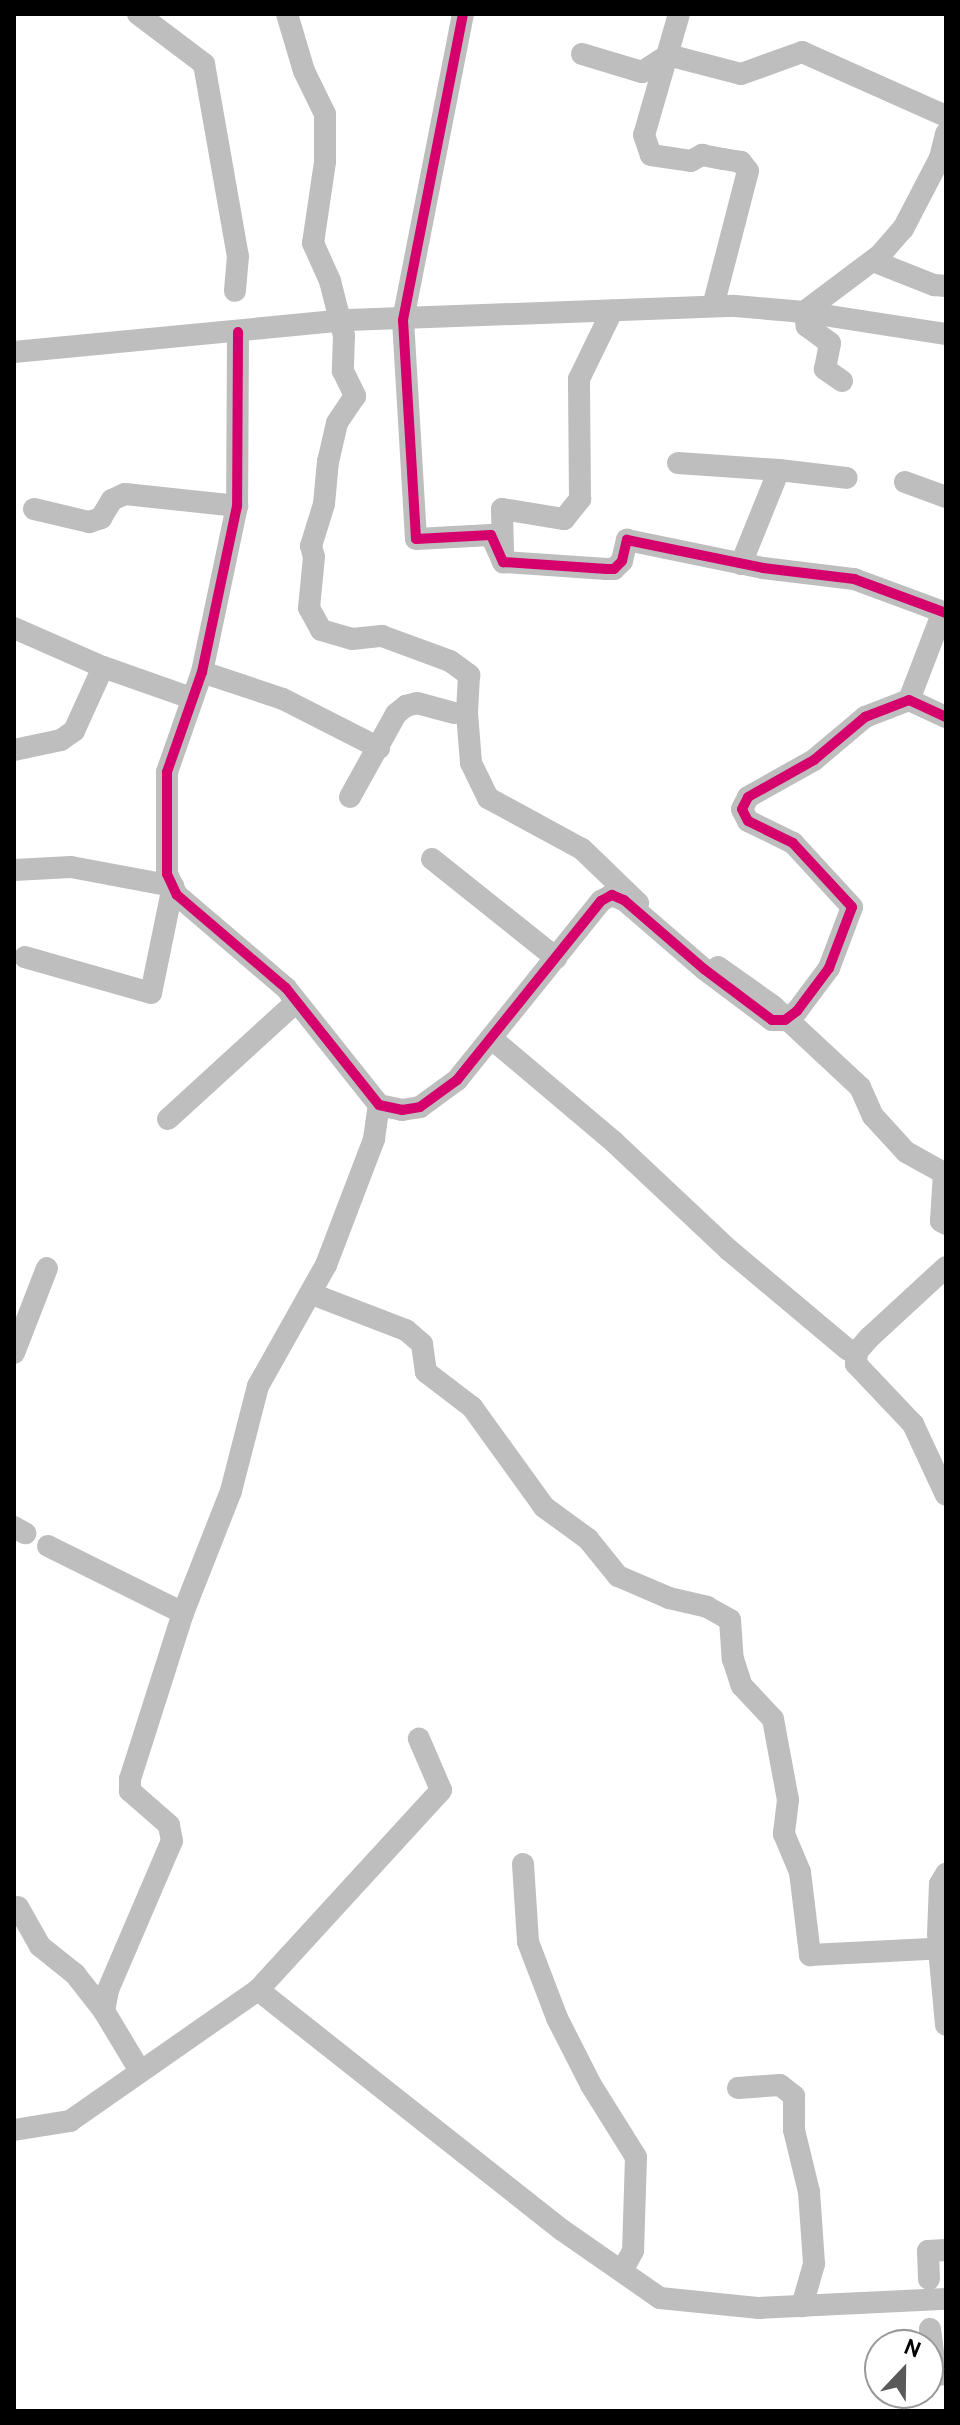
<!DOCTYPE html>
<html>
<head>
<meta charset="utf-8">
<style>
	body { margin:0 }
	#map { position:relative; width:960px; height:2425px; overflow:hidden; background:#fff; font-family:Cabin,sans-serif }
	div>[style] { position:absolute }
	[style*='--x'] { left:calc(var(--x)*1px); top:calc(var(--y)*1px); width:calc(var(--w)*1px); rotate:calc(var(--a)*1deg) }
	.canal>* { height:22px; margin:-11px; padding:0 11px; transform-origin:11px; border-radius:11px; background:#bebebe }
	.minor>* { height:22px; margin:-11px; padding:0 11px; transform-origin:11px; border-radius:11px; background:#bebebe }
	.cycleway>* { height:10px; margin:-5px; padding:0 5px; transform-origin:5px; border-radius:5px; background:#d6006c }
	span { translate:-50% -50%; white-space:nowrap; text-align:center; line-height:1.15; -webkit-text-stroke:7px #fff; paint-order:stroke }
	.frame { position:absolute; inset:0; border:16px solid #000; pointer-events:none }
	.north { position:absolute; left:864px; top:2329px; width:80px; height:80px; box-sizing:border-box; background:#fff; border:2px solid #999; border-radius:50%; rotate:22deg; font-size:22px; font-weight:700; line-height:32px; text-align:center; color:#000 }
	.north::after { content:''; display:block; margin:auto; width:28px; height:36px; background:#595959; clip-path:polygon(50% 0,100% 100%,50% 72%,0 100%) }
</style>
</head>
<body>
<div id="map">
	<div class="canal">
		<i style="--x:287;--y:14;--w:59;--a:73.4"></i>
		<i style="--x:304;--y:71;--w:48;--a:64"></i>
		<i style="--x:325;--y:114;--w:48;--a:90"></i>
		<i style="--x:325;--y:162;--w:82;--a:98.4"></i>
		<i style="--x:313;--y:243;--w:42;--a:65.9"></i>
		<i style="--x:330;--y:281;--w:57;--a:75.7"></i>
		<i style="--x:344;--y:336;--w:35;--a:92"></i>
		<i style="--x:343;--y:371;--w:28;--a:64"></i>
		<i style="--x:355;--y:396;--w:32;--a:124"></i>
		<i style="--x:337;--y:423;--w:39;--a:103"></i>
		<i style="--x:328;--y:461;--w:43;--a:95.3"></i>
		<i style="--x:324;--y:504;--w:44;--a:107.2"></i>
		<i style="--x:311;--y:546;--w:11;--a:75"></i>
		<i style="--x:314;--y:557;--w:51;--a:95.6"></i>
		<i style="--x:309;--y:608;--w:25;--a:61"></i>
		<i style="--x:321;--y:630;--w:32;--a:16"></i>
		<i style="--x:352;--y:639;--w:30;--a:-6"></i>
		<i style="--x:382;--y:636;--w:72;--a:20.2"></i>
		<i style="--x:450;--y:661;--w:24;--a:36"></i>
		<i style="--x:469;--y:675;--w:38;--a:93"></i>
		<i style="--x:467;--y:713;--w:50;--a:85.4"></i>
		<i style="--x:471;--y:763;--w:39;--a:64"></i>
		<i style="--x:488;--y:798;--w:107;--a:28.5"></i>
		<i style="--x:582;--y:849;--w:78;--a:44"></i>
		<i style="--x:718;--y:967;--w:67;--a:35.3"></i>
		<i style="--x:773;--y:1006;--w:119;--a:43"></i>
		<i style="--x:860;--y:1087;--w:32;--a:66"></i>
		<i style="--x:873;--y:1116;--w:49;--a:47.5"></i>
		<i style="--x:906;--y:1152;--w:43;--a:28.9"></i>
		<i style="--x:944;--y:1173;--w:48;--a:93.6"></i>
		<i style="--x:941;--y:1221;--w:6;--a:31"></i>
		<i style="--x:946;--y:1267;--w:105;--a:137.3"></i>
		<i style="--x:869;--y:1338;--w:18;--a:131"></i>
		<i style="--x:857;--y:1352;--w:12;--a:95"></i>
		<i style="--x:856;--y:1364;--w:83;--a:46.5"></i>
		<i style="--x:913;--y:1424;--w:78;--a:65.1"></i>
		<i style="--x:938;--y:1935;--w:51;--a:-87.8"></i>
		<i style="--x:940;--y:1884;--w:12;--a:-59"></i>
		<i style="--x:940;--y:1960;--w:65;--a:84.7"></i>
		<i style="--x:929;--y:2279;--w:28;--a:-92"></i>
		<i style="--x:928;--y:2251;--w:18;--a:-3"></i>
		<i style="--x:930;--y:2329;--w:46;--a:82.6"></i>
		<i style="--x:936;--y:2375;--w:10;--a:-6"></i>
	</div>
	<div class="minor">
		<i style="--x:138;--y:14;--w:83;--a:37.1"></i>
		<i style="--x:204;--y:64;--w:195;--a:80"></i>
		<i style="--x:238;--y:256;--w:35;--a:95"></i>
		<i style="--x:463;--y:14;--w:312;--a:101.1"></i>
		<i style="--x:403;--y:320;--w:219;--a:86.6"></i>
		<i style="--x:416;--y:539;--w:75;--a:-3.1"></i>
		<i style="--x:491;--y:535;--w:30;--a:66"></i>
		<i style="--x:503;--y:562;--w:104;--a:3.9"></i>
		<i style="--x:607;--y:569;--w:7;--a:0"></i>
		<i style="--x:614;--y:569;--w:11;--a:-45"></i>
		<i style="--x:622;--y:561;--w:22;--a:-77"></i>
		<i style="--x:627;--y:540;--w:139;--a:11.6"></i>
		<i style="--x:763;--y:568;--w:92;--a:6.9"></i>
		<i style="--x:854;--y:579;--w:98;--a:20.3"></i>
		<i style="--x:679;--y:14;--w:126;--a:106.1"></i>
		<i style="--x:644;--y:135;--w:21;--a:71"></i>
		<i style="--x:651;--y:155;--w:40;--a:8.5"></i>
		<i style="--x:691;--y:161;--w:13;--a:-29"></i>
		<i style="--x:702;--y:155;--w:21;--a:11"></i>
		<i style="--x:723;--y:159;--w:18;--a:9"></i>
		<i style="--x:741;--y:162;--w:11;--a:52"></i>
		<i style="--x:748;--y:171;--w:139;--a:104.5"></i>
		<i style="--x:582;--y:54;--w:63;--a:16.7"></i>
		<i style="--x:642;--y:72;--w:31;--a:-33"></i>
		<i style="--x:668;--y:55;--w:75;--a:14.6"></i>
		<i style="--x:741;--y:74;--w:65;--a:-19.8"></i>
		<i style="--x:802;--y:52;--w:158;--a:24"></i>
		<i style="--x:873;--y:261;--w:66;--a:21.5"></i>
		<i style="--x:934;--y:285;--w:12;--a:5"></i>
		<i style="--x:238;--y:332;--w:174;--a:90.3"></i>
		<i style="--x:237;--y:506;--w:170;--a:101.9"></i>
		<i style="--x:202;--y:672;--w:106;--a:109.3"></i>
		<i style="--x:167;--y:772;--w:102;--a:90"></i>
		<i style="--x:167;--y:874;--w:23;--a:65"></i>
		<i style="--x:177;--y:895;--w:143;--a:40.5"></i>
		<i style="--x:286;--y:988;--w:149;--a:51.5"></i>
		<i style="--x:379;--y:1105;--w:24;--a:12"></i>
		<i style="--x:402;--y:1110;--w:18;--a:-9"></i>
		<i style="--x:420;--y:1107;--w:46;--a:-36.1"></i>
		<i style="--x:457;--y:1080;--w:230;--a:-51.2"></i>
		<i style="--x:601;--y:901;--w:13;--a:-29"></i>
		<i style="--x:612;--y:895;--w:13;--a:23"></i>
		<i style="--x:624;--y:900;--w:106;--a:40.8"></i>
		<i style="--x:704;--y:969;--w:85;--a:36.9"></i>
		<i style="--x:772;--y:1020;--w:13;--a:0"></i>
		<i style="--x:785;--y:1020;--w:15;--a:-37"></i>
		<i style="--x:797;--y:1011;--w:54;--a:-53.3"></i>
		<i style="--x:829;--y:968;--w:65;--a:-69.3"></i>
		<i style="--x:852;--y:907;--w:87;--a:-132.7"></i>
		<i style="--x:793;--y:843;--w:50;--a:-153.9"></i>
		<i style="--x:748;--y:821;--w:13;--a:-117"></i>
		<i style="--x:742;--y:809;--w:13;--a:-63"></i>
		<i style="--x:748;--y:797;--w:76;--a:-29.3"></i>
		<i style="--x:814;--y:760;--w:67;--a:-40.1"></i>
		<i style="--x:865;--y:717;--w:47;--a:-21.1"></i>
		<i style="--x:909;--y:700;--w:41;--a:24.7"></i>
		<i style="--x:14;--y:352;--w:336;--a:-5.5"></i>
		<i style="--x:348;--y:320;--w:387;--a:-2.1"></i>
		<i style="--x:735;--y:306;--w:69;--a:5"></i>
		<i style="--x:804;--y:312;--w:95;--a:-36.9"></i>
		<i style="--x:880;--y:255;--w:35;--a:-49"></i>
		<i style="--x:903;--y:229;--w:80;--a:-62.5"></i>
		<i style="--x:940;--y:158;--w:25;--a:-76"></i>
		<i style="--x:842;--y:381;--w:21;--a:-145"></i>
		<i style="--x:825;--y:369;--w:26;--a:-79"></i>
		<i style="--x:830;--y:343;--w:29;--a:-144"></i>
		<i style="--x:807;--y:326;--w:14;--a:-102"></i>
		<i style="--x:804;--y:312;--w:144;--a:8.8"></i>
		<i style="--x:678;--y:463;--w:101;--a:4"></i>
		<i style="--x:905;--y:482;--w:44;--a:20.1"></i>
		<i style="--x:34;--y:509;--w:57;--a:13.3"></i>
		<i style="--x:89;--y:522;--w:13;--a:-18"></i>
		<i style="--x:101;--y:518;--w:21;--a:-59"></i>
		<i style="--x:112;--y:500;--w:14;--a:-25"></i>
		<i style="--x:125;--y:494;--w:113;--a:6.1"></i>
		<i style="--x:503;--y:551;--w:42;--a:-91.4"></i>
		<i style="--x:502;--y:509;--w:63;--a:9.2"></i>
		<i style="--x:564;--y:519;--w:26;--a:-51"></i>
		<i style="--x:580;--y:499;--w:120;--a:-90.5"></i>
		<i style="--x:579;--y:379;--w:76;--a:-64.1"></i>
		<i style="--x:741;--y:564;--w:101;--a:-68"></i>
		<i style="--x:779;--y:470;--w:68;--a:6.7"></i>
		<i style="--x:14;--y:628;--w:97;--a:23.7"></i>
		<i style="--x:103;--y:667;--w:93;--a:19.4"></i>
		<i style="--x:202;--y:672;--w:85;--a:18.4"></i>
		<i style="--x:283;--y:699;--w:108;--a:27"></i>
		<i style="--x:909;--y:700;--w:92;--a:-69"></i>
		<i style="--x:942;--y:614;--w:4;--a:27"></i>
		<i style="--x:14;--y:750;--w:48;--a:-12"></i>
		<i style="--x:61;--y:740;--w:16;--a:-35"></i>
		<i style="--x:74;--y:731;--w:70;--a:-65.6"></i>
		<i style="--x:350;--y:797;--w:95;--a:-61"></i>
		<i style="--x:396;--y:714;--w:13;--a:-39"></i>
		<i style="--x:406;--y:706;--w:11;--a:-15"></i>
		<i style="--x:417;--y:703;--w:39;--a:15"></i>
		<i style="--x:432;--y:859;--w:159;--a:38.6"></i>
		<i style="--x:14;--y:870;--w:57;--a:-3"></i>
		<i style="--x:71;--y:867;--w:104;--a:10.6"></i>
		<i style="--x:173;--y:886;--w:109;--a:101.6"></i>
		<i style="--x:151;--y:993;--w:131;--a:-164.1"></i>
		<i style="--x:491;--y:1038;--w:161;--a:40.2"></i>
		<i style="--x:614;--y:1142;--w:158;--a:43.2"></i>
		<i style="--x:729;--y:1250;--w:155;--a:40"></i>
		<i style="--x:168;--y:1119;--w:173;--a:-42.4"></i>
		<i style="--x:312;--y:1294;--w:101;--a:21"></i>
		<i style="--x:406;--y:1330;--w:21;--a:41"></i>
		<i style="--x:422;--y:1344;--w:28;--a:82"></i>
		<i style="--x:426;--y:1372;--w:58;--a:37.3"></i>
		<i style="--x:472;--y:1407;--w:123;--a:54.2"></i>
		<i style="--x:544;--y:1507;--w:54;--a:36"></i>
		<i style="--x:588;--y:1539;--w:48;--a:51"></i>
		<i style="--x:618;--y:1576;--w:56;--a:23.3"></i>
		<i style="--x:669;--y:1598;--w:39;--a:13"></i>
		<i style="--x:707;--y:1607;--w:26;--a:29"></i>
		<i style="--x:730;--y:1620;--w:39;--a:86"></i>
		<i style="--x:733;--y:1659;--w:28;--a:72"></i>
		<i style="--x:742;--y:1686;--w:45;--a:46.8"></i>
		<i style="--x:773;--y:1719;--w:82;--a:79.5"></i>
		<i style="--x:788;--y:1800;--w:34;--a:97"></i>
		<i style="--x:784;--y:1834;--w:41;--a:67.2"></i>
		<i style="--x:800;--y:1872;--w:84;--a:83.1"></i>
		<i style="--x:810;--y:1955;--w:136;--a:-2.9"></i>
		<i style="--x:14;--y:1353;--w:91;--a:-68.8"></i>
		<i style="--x:14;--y:1527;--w:13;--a:29"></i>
		<i style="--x:48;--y:1546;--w:151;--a:26.4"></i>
		<i style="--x:523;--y:1864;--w:78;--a:86.3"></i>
		<i style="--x:528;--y:1942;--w:81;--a:69.1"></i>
		<i style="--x:557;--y:2018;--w:75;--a:63.1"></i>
		<i style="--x:591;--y:2085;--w:85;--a:58"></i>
		<i style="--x:636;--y:2157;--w:94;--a:91.8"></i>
		<i style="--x:633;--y:2251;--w:23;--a:119"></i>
		<i style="--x:18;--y:1907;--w:45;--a:60.6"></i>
		<i style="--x:40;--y:1946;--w:45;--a:38.7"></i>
		<i style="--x:75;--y:1974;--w:47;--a:51.9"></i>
		<i style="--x:258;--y:1990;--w:271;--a:-47.5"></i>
		<i style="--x:441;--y:1790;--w:56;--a:-113.3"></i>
		<i style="--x:140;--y:2071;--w:70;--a:-121"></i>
		<i style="--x:104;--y:2011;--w:21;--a:-79"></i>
		<i style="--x:108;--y:1990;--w:162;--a:-66.8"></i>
		<i style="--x:172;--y:1841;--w:16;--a:-101"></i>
		<i style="--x:169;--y:1825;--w:52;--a:-138.9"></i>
		<i style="--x:130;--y:1791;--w:12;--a:-90"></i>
		<i style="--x:130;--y:1779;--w:174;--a:-72.3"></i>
		<i style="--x:183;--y:1613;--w:131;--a:-68.5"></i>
		<i style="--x:231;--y:1491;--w:108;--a:-75.6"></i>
		<i style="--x:258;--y:1386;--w:139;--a:-60.7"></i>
		<i style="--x:326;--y:1265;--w:135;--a:-69.1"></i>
		<i style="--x:374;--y:1139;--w:34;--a:-82"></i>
		<i style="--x:738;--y:2088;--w:42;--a:-4.1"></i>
		<i style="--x:780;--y:2085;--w:18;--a:38"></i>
		<i style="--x:794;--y:2096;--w:34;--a:90"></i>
		<i style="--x:794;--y:2130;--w:64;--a:76.4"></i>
		<i style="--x:809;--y:2192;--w:72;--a:86"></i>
		<i style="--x:814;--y:2264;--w:44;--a:105.9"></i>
		<i style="--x:14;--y:2130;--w:57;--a:-9.1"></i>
		<i style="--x:70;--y:2121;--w:229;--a:-34.9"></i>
		<i style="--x:258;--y:1990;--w:387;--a:38.3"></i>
		<i style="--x:562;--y:2230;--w:119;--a:34.8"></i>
		<i style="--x:660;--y:2298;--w:100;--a:5.8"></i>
		<i style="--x:759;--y:2308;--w:187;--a:-2.8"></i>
	</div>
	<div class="cycleway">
		<i style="--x:463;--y:14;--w:312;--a:101.1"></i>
		<i style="--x:403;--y:320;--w:219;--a:86.6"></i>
		<i style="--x:416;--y:539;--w:75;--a:-3.1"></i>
		<i style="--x:491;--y:535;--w:30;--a:66"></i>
		<i style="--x:503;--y:562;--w:104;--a:3.9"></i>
		<i style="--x:607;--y:569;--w:7;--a:0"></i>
		<i style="--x:614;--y:569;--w:11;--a:-45"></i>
		<i style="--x:622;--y:561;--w:22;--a:-77"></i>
		<i style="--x:627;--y:540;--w:139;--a:11.6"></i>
		<i style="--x:763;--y:568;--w:92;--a:6.9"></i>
		<i style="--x:854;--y:579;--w:98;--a:20.3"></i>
		<i style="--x:238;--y:332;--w:174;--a:90.3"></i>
		<i style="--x:237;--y:506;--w:170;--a:101.9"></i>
		<i style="--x:202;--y:672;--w:106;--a:109.3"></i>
		<i style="--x:167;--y:772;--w:102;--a:90"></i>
		<i style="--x:167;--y:874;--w:23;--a:65"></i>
		<i style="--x:177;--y:895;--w:143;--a:40.5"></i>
		<i style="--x:286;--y:988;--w:149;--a:51.5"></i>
		<i style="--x:379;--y:1105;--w:24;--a:12"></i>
		<i style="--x:402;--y:1110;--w:18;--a:-9"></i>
		<i style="--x:420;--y:1107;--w:46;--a:-36.1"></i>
		<i style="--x:457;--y:1080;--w:230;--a:-51.2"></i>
		<i style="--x:601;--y:901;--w:13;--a:-29"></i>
		<i style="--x:612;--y:895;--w:13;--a:23"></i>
		<i style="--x:624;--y:900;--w:106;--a:40.8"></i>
		<i style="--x:704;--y:969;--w:85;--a:36.9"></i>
		<i style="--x:772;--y:1020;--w:13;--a:0"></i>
		<i style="--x:785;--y:1020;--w:15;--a:-37"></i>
		<i style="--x:797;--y:1011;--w:54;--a:-53.3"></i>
		<i style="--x:829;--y:968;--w:65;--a:-69.3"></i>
		<i style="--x:852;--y:907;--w:87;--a:-132.7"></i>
		<i style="--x:793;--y:843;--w:50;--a:-153.9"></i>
		<i style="--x:748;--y:821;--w:13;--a:-117"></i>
		<i style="--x:742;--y:809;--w:13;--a:-63"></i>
		<i style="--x:748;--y:797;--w:76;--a:-29.3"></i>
		<i style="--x:814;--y:760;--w:67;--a:-40.1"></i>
		<i style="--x:865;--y:717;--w:47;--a:-21.1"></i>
		<i style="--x:909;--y:700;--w:41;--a:24.7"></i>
	</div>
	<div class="frame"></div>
	<div class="north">N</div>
</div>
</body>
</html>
